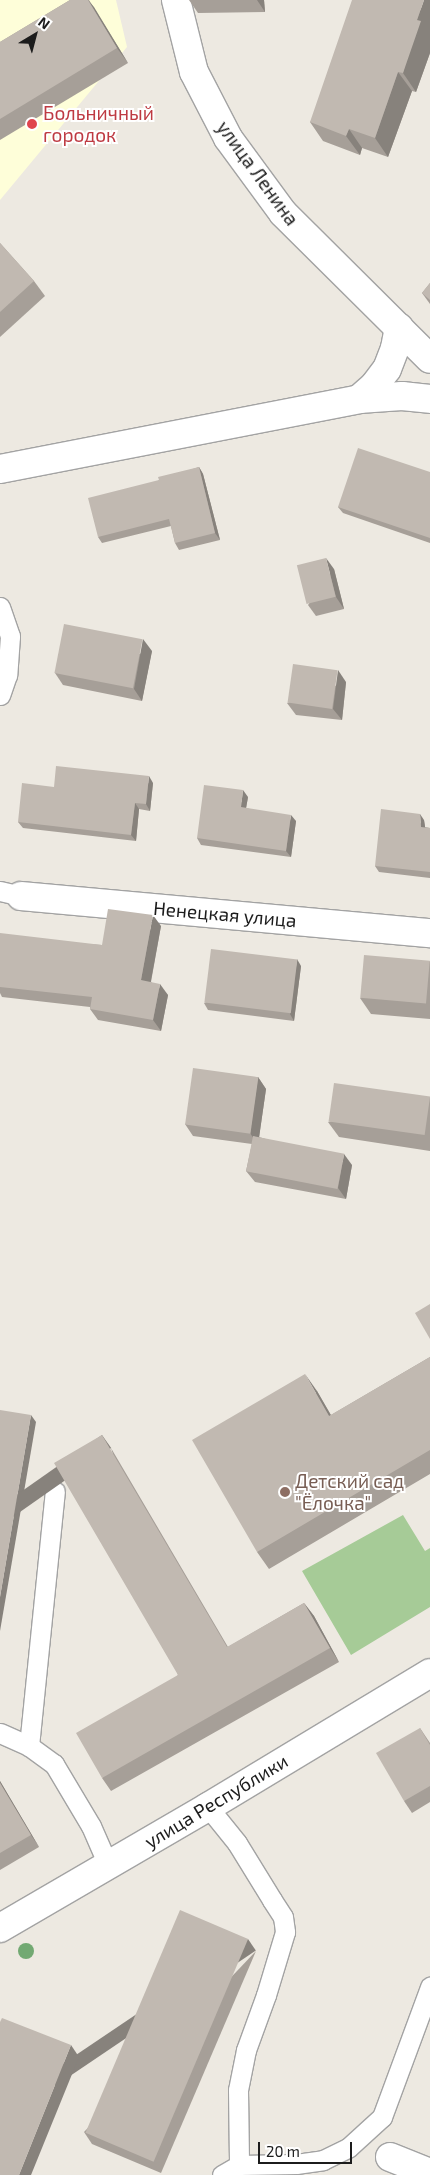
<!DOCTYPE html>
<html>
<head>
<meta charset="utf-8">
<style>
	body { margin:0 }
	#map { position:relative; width:430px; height:2175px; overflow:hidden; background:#ede9e1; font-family:"Exo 2",sans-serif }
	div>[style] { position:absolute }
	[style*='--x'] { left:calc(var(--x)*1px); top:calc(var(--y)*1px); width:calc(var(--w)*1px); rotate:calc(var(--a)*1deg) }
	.education>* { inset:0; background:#fefed9 }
	.forest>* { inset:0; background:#a6cb97 }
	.roads { filter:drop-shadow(1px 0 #a3a3a3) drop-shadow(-1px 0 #a3a3a3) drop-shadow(0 1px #a3a3a3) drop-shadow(0 -1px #a3a3a3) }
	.service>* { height:19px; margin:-9.5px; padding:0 9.5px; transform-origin:9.5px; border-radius:9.5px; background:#fff }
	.minor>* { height:28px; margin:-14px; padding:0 14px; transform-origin:14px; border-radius:14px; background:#fff }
	.tertiary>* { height:28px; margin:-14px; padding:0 14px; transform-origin:14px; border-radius:14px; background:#fff }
	.trees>* { width:16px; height:16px; margin:-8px; border-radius:50%; background:#72a972 }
	.wall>* { inset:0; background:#a69f98 }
	.shaded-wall>* { inset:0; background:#87827c; transform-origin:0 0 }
	.building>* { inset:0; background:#c1b9b1; transform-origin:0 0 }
	.dots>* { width:14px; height:14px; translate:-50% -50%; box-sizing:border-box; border:2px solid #fff; border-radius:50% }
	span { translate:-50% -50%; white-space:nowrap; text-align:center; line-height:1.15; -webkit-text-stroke:4px #fff; paint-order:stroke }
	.health-label { font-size:19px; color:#be3a42 }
	.left { translate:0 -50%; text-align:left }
	.street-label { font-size:19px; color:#1c1c1c }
	.education-label { font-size:19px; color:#785e54 }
	.north { position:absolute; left:10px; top:10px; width:50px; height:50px; -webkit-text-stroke:4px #fff; paint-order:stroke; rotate:37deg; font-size:14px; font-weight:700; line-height:20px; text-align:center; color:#1c1c1c }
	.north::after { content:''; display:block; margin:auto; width:18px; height:22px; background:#1c1c1c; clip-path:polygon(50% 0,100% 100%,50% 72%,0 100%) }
	.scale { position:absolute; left:258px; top:2142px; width:94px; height:22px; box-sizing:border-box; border:2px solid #1c1c1c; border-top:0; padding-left:6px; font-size:15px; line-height:18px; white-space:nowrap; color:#1c1c1c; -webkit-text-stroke:4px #fff; paint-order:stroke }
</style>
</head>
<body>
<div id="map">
	<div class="education">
		<i style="clip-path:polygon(0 0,116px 0,127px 47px,0 200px)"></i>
	</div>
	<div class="forest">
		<i style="clip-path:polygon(403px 1515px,425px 1551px,430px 1548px,430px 1607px,351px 1655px,302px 1571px)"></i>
	</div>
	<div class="roads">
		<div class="service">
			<i style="--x:0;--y:607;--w:31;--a:71"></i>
			<i style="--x:10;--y:636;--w:39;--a:94"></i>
			<i style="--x:7;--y:675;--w:21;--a:109"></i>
			<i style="--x:0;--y:891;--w:22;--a:13"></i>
			<i style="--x:0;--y:1733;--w:32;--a:24"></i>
			<i style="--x:29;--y:1746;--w:31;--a:36"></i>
			<i style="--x:54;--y:1764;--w:72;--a:59.2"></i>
			<i style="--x:91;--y:1826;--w:43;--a:66.4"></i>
			<i style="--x:29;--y:1746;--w:256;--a:-84.2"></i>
			<i style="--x:208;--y:1807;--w:46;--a:51.1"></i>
			<i style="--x:237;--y:1843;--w:67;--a:58.4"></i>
			<i style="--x:272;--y:1900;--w:20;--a:57"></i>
			<i style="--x:283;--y:1917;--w:15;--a:82"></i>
			<i style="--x:285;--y:1932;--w:66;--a:106.8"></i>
			<i style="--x:266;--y:1995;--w:59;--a:110"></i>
			<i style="--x:246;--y:2050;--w:41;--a:101.3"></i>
			<i style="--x:238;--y:2090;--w:75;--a:89.2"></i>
			<i style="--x:222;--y:2175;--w:20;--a:-30"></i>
			<i style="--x:239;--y:2165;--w:57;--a:-1"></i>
			<i style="--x:296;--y:2164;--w:27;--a:-8"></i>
			<i style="--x:323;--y:2160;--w:28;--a:-26"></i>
			<i style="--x:348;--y:2148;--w:46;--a:-42.4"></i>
			<i style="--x:382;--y:2117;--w:139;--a:-69.7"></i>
		</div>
		<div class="minor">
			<i style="--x:176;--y:0;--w:74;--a:76"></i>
			<i style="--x:194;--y:72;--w:74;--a:62.7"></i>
			<i style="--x:228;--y:138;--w:93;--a:53.7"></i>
			<i style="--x:283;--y:213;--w:207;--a:44.8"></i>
			<i style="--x:359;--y:399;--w:20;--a:-41"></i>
			<i style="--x:374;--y:386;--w:21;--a:-53"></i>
			<i style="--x:387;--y:369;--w:22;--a:-69"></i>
			<i style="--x:395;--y:348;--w:21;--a:-79"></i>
			<i style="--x:21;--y:896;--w:411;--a:5.2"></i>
			<i style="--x:390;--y:2157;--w:43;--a:21.8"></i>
		</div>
		<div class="tertiary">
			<i style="--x:0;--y:469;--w:366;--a:-11"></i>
			<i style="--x:359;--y:399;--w:43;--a:-4"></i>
			<i style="--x:402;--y:396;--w:28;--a:6"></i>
			<i style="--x:0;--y:1928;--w:241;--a:-30.2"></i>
			<i style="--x:208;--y:1807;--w:259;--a:-31.1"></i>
		</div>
	</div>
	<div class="trees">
		<i style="left:26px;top:1951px"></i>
	</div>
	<div class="wall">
		<i style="clip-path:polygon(70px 0,89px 0,128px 63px,0 140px,0 42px)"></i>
		<i style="clip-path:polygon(189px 0,264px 0,265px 12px,198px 13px)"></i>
		<i style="clip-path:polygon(430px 0,430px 53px,416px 92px,412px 91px,388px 157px,362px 148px,360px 155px,323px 141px,310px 122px)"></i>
		<i style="clip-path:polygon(0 243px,34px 281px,45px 296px,0 337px)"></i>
		<i style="clip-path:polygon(430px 283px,430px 304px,422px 293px)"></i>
		<i style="clip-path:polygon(199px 467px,203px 474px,220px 540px,179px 550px,175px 543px,171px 526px,102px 543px,98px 537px,159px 480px)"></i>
		<i style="clip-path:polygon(430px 472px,430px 543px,343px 513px,338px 507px)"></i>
		<i style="clip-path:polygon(334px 569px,344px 609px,316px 616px,308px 605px)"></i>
		<i style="clip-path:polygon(152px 651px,142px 701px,63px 685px,55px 673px)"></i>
		<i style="clip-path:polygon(346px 682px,342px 720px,296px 715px,287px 703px)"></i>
		<i style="clip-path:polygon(153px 783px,150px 811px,139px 809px,136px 841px,23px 828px,18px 822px,54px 787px)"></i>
		<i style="clip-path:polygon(248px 797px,246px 808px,296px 821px,291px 857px,201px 845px,197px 838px)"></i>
		<i style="clip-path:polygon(424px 820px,425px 827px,430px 828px,430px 878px,379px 872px,375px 866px)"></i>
		<i style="clip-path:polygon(161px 926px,151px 982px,168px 995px,161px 1031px,98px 1020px,90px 1009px,90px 1007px,2px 997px,0 993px,0 938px,102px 945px)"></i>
		<i style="clip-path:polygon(430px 961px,430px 1019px,371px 1014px,360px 998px)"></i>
		<i style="clip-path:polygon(301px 966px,294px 1021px,208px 1010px,204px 1003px)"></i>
		<i style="clip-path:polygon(258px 1077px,266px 1089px,259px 1137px,352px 1165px,346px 1199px,255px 1182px,246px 1171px,252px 1144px,193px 1136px,185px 1124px)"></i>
		<i style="clip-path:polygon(430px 1097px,430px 1151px,339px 1137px,328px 1122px)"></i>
		<i style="clip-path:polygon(430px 1357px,430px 1474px,269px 1569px,257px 1552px,317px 1391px,331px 1415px)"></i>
		<i style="clip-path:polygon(111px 1448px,228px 1647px,304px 1603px,314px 1616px,339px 1662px,111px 1791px,102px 1778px,178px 1675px)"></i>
		<i style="clip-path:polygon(420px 1728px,430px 1743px,430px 1802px,412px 1813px,404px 1801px)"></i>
		<i style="clip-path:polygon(0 1781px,39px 1847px,0 1870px)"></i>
		<i style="clip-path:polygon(256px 1951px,161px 2173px,92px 2144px,84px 2132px)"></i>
	</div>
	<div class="shaded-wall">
		<i style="clip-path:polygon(88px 0,94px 7px,128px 63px,117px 48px)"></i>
		<i style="clip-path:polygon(257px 0,264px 0,265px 12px)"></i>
		<i style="clip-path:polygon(424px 0,430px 0,430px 53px,416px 92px,403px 73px,417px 20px)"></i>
		<i style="clip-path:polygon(398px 72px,412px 91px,388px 157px,375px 138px)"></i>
		<i style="clip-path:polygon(349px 129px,362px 148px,360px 155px,346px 136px)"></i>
		<i style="clip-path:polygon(199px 467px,203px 474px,220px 540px,215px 533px)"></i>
		<i style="clip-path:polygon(326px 558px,334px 569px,344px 609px,336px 597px)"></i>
		<i style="clip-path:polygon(143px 639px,152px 651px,142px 701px,134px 689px)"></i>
		<i style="clip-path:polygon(338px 670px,346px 682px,342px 720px,333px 709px)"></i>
		<i style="clip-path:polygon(149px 776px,153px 783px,150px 811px,146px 804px)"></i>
		<i style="clip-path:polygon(243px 790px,248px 797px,245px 814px,241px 807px)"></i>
		<i style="clip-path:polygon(135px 803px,139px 809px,136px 841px,131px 835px)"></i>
		<i style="clip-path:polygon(420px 814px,424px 820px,426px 833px,421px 827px)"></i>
		<i style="clip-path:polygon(291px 815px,296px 821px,291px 857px,286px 851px)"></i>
		<i style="clip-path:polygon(153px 915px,161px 926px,149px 991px,141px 980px)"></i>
		<i style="clip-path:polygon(297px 959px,301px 966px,294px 1021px,290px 1014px)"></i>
		<i style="clip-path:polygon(160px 984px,168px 995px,161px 1031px,153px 1020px)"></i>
		<i style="clip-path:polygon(258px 1077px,266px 1089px,258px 1145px,250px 1133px)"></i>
		<i style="clip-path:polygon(344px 1154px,352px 1165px,346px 1199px,338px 1188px)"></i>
		<i style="clip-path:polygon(305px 1374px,317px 1391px,341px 1433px,329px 1416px)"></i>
		<i style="clip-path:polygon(31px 1415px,36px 1422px,0 1631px,0 1597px)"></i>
		<i style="left:102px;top:1435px;width:16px;height:246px;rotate:55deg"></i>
		<i style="clip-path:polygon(304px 1603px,314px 1616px,339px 1662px,330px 1648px)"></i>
		<i style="clip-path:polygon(0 1781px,39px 1847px,31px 1835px,0 1783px)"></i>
		<i style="left:248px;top:1939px;width:14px;height:242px;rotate:56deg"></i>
		<i style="clip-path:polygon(71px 2045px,79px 2057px,31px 2175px,19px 2175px)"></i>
	</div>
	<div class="building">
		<i style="clip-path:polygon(70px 0,88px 0,117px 48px,0 119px,0 42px)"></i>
		<i style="clip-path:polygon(352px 0,424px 0,417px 20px,421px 21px,403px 73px,398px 72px,375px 138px,349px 129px,346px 136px,310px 122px)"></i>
		<i style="clip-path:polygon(0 243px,34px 281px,0 312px)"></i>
		<i style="clip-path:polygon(430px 283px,430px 300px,422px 293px)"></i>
		<i style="clip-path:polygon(358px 448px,430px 472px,430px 538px,338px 507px)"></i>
		<i style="clip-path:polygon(199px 467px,215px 533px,175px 543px,169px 519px,98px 537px,88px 498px,159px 480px,158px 477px)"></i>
		<i style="left:326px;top:558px;width:40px;height:30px;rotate:76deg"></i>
		<i style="left:64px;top:624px;width:80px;height:50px;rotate:11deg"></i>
		<i style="left:293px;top:664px;width:45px;height:39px;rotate:8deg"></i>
		<i style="clip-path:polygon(56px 766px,149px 776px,146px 804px,135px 803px,131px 835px,18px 822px,22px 783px,54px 787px)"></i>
		<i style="clip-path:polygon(204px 785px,243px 790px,241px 807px,291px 815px,286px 851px,197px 838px)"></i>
		<i style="clip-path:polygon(381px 809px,420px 814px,421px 827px,430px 828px,430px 872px,375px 866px)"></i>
		<i style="clip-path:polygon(108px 909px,153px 915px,141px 980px,160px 984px,153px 1020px,90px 1009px,92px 997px,0 987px,0 933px,102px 945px)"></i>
		<i style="left:211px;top:949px;width:87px;height:54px;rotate:7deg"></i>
		<i style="left:364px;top:955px;width:66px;height:43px;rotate:5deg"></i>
		<i style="left:193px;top:1068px;width:66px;height:57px;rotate:8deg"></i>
		<i style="left:334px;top:1083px;width:97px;height:39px;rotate:8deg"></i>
		<i style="left:253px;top:1136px;width:93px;height:36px;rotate:11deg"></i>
		<i style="clip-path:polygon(430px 1304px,430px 1339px,415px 1313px)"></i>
		<i style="clip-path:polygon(430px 1357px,430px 1450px,257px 1552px,192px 1440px,305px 1374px,329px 1416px)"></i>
		<i style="clip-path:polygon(0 1410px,31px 1415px,0 1597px)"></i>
		<i style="clip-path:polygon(102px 1435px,227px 1647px,304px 1603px,330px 1648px,102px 1778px,76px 1733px,178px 1675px,54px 1463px)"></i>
		<i style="clip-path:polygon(420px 1728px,430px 1745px,430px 1786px,404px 1801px,376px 1753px)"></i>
		<i style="clip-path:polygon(0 1783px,31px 1835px,0 1853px)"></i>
		<i style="left:180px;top:1910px;width:74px;height:242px;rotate:23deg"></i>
		<i style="clip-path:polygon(2px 2018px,71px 2045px,19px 2175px,0 2175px,0 2022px)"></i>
	</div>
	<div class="dots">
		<i style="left:32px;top:124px;background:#e0444e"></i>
		<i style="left:285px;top:1492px;background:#8d6e63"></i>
	</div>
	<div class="health-label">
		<span class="left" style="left:43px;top:124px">Больничный<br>городок</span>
	</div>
	<div class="street-label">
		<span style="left:258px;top:173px;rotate:54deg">улица Ленина</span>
		<span style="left:225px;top:914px;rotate:5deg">Ненецкая улица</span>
		<span style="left:216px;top:1801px;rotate:-31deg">улица Республики</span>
	</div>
	<div class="education-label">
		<span class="left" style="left:295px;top:1492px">Детский сад<br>"Ёлочка"</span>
	</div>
	<div class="north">N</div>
	<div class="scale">20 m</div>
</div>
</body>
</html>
